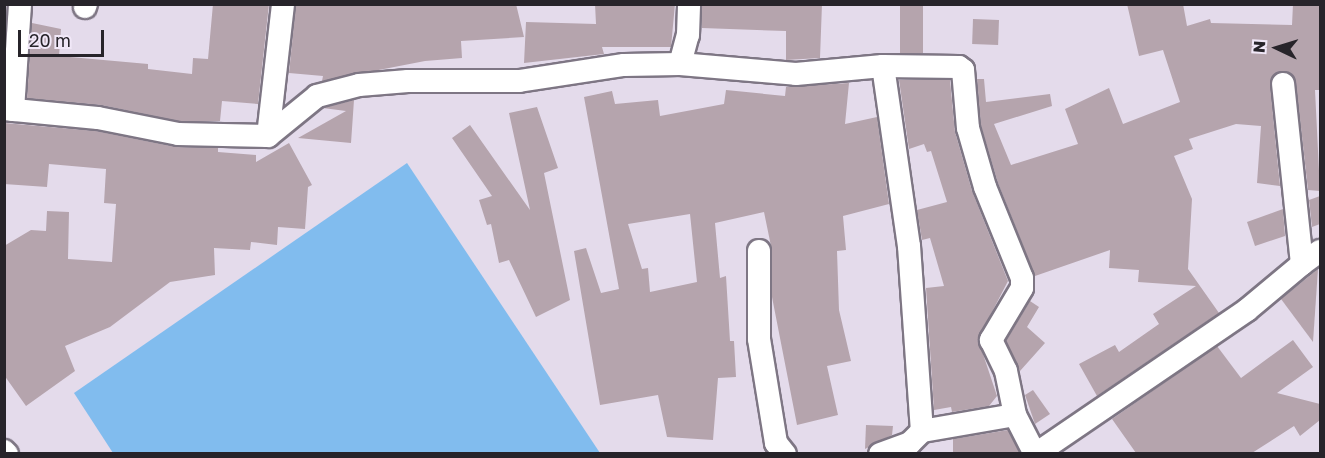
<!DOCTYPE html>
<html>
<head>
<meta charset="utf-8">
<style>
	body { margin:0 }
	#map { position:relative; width:1325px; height:458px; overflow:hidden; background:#e4dbeb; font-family:"Golos Text",sans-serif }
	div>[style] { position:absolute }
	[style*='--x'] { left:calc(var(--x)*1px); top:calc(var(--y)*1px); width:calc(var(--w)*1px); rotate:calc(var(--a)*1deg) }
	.water>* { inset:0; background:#81bcee }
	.building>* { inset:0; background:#b5a4ad; transform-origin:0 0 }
	.roads { filter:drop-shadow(2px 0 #7e7684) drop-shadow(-2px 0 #7e7684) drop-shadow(0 2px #7e7684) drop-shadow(0 -2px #7e7684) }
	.minor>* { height:22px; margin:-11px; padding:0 11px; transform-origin:11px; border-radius:11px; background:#fff }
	span { translate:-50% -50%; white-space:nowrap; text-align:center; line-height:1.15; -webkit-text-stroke:6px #f1e8f8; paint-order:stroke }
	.frame { position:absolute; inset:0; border:6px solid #27242a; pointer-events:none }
	.north { position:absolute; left:1247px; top:18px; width:60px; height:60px; -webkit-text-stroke:4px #f1e8f8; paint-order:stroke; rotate:274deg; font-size:16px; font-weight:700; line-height:24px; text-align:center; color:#27242a }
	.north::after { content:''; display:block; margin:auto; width:21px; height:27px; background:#27242a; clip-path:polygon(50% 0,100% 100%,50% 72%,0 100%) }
	.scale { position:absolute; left:18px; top:30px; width:86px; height:27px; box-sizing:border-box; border:3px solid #27242a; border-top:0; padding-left:8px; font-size:18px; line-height:21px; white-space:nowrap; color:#27242a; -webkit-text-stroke:4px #f1e8f8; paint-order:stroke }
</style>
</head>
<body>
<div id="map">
	<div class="water">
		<i style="clip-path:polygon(407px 163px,600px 453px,113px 453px,74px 393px)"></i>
	</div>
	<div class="building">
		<i style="clip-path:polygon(213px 4px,269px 4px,258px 104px,222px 101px,220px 121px,179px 121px,101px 105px,27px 98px,32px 23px,61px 29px,59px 56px,148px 64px,148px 69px,192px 74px,193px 58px,208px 59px)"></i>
		<i style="clip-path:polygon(296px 4px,516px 4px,524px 37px,461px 41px,462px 58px,425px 61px,322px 81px,323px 76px,289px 73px)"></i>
		<i style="clip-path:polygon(595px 4px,675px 4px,671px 47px,602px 47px,604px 54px,524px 63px,526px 22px,596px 24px)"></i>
		<i style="clip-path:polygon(702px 4px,822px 4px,820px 58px,786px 60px,786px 31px,702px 28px)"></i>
		<i style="left:900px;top:4px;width:23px;height:49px"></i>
		<i style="clip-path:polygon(1127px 4px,1183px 4px,1187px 26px,1210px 19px,1211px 23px,1292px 25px,1293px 4px,1320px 4px,1320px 90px,1315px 90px,1320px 191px,1308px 190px,1296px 83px,1288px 72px,1276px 73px,1270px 85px,1280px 186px,1257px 183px,1261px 126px,1236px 124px,1189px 139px,1193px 149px,1174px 156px,1192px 199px,1188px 269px,1219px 313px,1097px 396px,1079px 364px,1115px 345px,1119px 352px,1159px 324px,1153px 314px,1196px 286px,1138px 282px,1139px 270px,1109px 268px,1110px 250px,1035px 276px,998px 183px,981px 126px,977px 79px,984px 79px,986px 102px,1050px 94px,1052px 106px,994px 124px,1011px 165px,1078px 144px,1065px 109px,1109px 88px,1123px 124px,1180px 102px,1163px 50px,1139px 56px)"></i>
		<i style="left:973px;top:19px;width:26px;height:25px;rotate:2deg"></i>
		<i style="clip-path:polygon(899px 80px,950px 80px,955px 132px,972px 191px,1008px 281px,978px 339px,997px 396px,989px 406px,952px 412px,951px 407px,934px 410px,926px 288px,944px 286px,930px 238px,922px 240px,917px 210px,947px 202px,931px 151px,927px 152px,924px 144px,909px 149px)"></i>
		<i style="clip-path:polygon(evenodd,849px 83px,845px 124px,877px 117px,889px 204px,843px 216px,846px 250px,837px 251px,839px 310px,851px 361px,827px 366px,838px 415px,797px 425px,772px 297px,772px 251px,764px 212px,715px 223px,720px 278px,726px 276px,730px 341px,734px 341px,736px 377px,718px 378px,713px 440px,667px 437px,658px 395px,600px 405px,574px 251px,586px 248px,601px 293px,619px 289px,584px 97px,612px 91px,615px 104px,658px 100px,660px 116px,724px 104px,726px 90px,785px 96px,786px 87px,849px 83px,690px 214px,697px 282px,650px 292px,648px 268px,642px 269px,628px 224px,690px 214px)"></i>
		<i style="clip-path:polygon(354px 100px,351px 143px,298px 138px,346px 111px,323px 108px)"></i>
		<i style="clip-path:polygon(537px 107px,558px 168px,544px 173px,570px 300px,536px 317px,509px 260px,499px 263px,491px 224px,487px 225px,479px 200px,492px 196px,452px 138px,470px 125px,530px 210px,509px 113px)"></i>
		<i style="clip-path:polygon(4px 123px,96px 131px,176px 147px,218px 148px,218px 152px,256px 155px,256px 162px,289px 143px,312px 185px,308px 187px,305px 229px,278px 227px,277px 245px,251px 242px,250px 250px,214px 248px,215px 275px,170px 282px,110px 327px,65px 346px,75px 371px,26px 406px,4px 375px,4px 246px,31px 230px,46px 231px,47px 211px,69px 212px,68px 259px,112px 262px,116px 204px,104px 203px,106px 169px,49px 164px,47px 187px,4px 184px)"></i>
		<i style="clip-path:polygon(1320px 196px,1320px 224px,1312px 227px,1309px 200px)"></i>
		<i style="clip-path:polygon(1283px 209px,1285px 236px,1255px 246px,1247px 222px)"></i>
		<i style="clip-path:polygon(1318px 269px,1313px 342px,1281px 299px)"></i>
		<i style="clip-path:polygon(1030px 301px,1039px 307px,1027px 327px,1045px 343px,1020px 371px,1006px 341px)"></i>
		<i style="clip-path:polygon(1293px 340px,1313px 367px,1277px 393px,1320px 404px,1320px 420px,1300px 436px,1294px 426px,1252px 453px,1136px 453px,1112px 419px,1217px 346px,1241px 378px)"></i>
		<i style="clip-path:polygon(1033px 390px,1050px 414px,1035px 424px,1025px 395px)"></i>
		<i style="clip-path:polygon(866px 425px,893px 426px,892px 435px,865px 449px)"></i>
		<i style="clip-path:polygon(1008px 430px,1020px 453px,953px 453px,953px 439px)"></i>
	</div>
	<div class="roads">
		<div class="minor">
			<i style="--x:85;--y:7;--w:3;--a:-72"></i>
			<i style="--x:680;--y:64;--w:30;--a:-75"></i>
			<i style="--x:688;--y:35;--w:31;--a:-88"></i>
			<i style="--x:883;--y:66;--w:182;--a:81.8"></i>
			<i style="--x:909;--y:246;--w:185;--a:86"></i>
			<i style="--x:4;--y:109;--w:94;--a:5.5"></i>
			<i style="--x:98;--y:118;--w:82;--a:11.3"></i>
			<i style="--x:178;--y:134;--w:90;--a:1.3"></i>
			<i style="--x:268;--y:136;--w:63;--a:-39.2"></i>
			<i style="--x:317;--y:96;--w:43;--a:-14.7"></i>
			<i style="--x:359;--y:85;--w:49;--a:-4.7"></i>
			<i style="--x:408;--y:81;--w:111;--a:0"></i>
			<i style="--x:519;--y:81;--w:106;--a:-8.7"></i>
			<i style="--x:624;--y:65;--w:56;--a:-1"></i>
			<i style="--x:680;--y:64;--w:116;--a:4.9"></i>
			<i style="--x:796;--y:74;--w:87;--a:-5.3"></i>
			<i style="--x:883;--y:66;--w:76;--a:0.8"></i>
			<i style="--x:959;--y:67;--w:5;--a:37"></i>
			<i style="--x:963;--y:70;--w:58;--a:85.1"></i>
			<i style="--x:968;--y:128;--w:61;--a:73.9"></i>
			<i style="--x:985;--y:187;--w:98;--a:67.9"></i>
			<i style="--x:1022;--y:278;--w:10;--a:90"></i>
			<i style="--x:1022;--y:288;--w:61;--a:120.8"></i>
			<i style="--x:991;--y:340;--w:34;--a:64"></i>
			<i style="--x:1006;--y:371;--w:45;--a:78.4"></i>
			<i style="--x:1015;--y:415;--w:44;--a:62.9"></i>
			<i style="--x:13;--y:110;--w:106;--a:-86.2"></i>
			<i style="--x:268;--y:136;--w:133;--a:-83.5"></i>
			<i style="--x:759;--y:251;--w:88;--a:90"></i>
			<i style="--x:759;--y:339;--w:105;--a:80.7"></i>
			<i style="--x:776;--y:443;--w:14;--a:51"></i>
			<i style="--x:1302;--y:264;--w:22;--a:-36"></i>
			<i style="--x:4;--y:451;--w:4;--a:45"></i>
			<i style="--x:880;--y:454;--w:32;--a:-20"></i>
			<i style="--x:910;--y:443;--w:17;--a:-45"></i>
			<i style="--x:922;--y:431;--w:94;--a:-9.8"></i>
			<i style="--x:1036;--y:454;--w:255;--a:-34.3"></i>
			<i style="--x:1247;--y:310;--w:72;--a:-39.9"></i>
			<i style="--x:1302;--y:264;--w:181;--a:-96"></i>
		</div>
	</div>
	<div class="frame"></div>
	<div class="north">N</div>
	<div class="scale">20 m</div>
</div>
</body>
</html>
